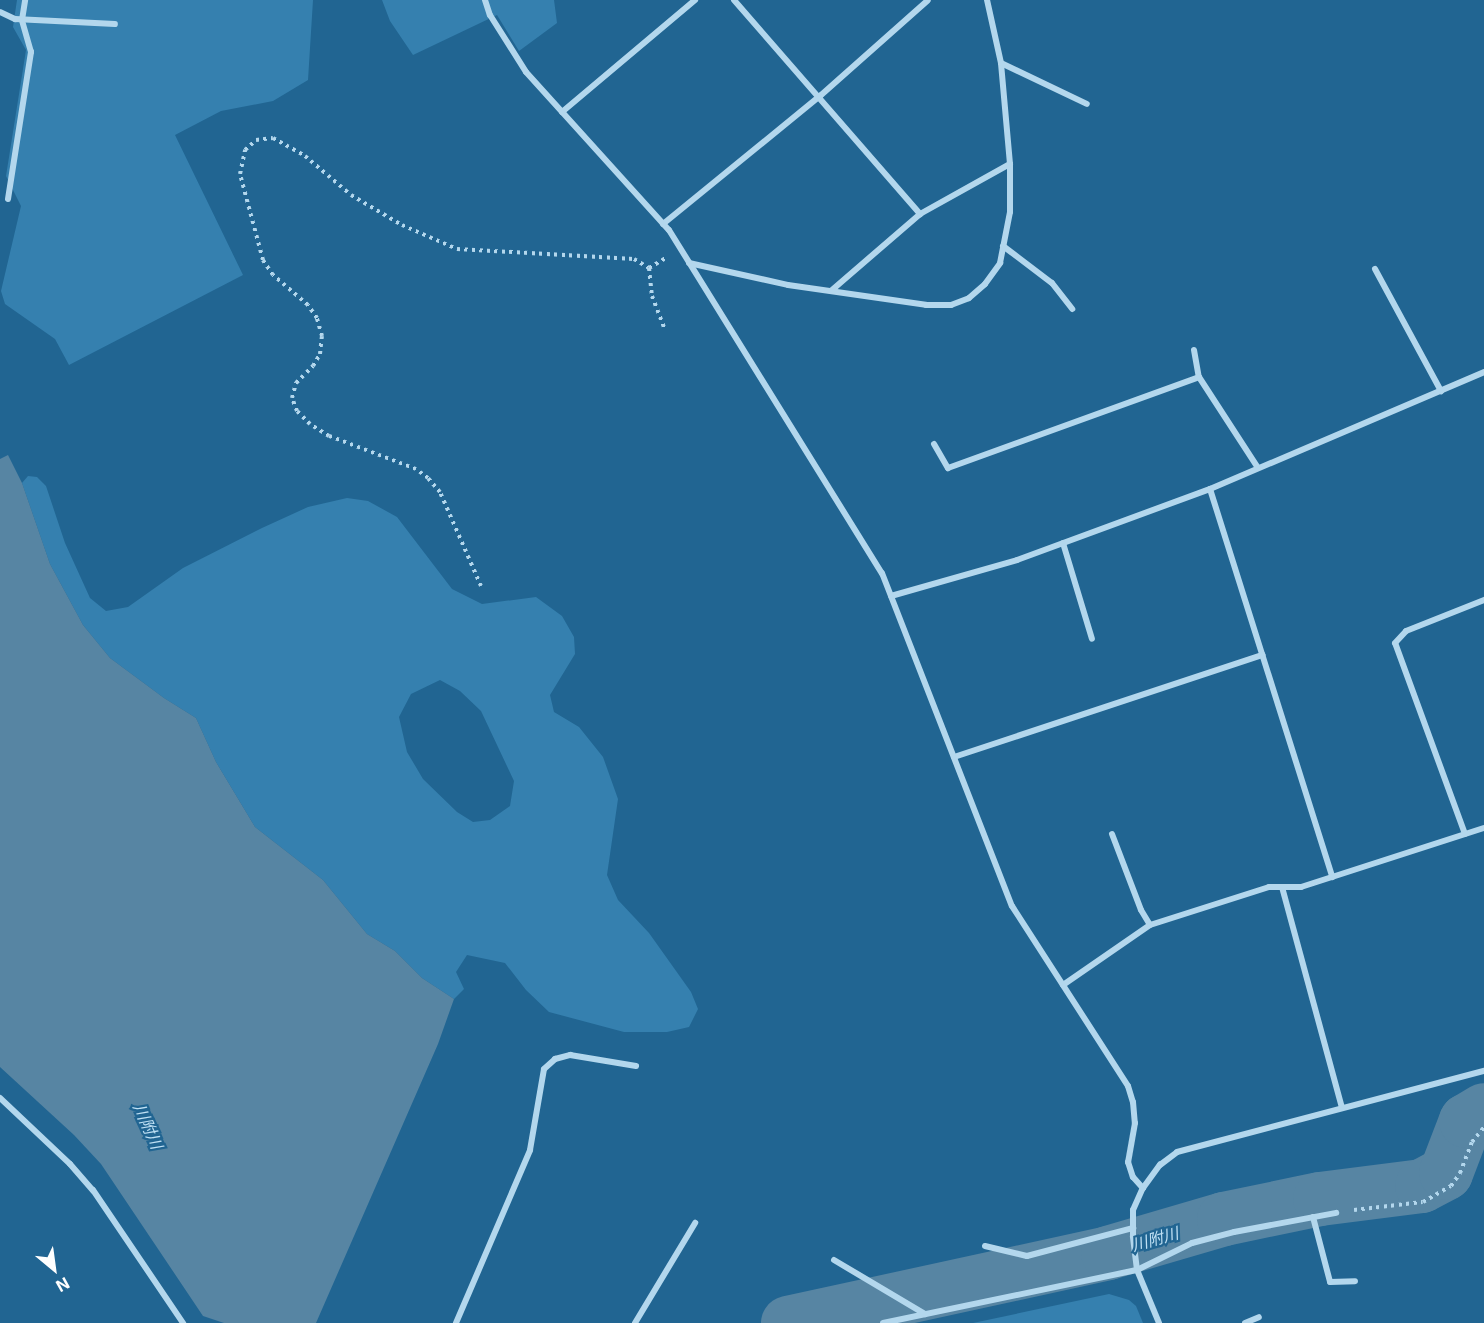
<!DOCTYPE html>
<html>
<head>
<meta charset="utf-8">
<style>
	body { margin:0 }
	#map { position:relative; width:1484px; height:1323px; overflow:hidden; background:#216592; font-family:Inter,"Noto Sans JP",sans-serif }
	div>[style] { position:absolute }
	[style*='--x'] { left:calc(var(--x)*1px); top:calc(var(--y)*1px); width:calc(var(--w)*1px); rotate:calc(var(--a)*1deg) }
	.green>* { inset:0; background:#3580af }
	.water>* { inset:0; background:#5785a3 }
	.river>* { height:54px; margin:-27px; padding:0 27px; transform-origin:27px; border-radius:27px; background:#5785a3 }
	.path>* { height:4px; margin-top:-2px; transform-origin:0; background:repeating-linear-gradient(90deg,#b3d7ed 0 3px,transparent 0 7.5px) }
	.street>* { height:6px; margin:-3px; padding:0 3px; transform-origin:3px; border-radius:3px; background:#b3d7ed }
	span { translate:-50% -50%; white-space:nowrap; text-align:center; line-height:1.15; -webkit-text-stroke:4.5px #216592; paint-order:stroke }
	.water-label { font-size:16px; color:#bfe0f4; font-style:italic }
	.north { position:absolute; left:24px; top:1239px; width:60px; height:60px; -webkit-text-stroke:4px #216592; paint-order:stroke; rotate:151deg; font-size:16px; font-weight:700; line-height:24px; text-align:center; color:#fff }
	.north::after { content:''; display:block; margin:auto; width:21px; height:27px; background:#fff; clip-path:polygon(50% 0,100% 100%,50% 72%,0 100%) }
</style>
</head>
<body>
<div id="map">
	<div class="green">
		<i style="clip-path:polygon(17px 0,313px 0,308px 80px,273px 101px,221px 111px,175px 135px,243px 275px,69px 365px,55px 339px,5px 304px,1px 291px,21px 206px,6px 176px,26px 50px,13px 27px)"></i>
		<i style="clip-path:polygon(382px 0,554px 0,557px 23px,519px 51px,497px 15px,413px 55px,390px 21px)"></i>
		<i style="clip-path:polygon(evenodd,28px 476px,37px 477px,46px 486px,65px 543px,90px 598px,106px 611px,128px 607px,183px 568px,262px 528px,308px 507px,347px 498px,368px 501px,397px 517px,452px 589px,482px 604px,536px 597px,562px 616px,574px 637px,575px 654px,550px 695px,554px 712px,579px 727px,603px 757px,618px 799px,607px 875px,618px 900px,649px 933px,691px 992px,698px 1009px,689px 1027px,667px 1032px,624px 1032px,549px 1012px,526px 990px,505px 963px,467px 955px,456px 972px,464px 989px,454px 999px,422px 978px,395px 951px,367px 934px,323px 880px,255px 827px,216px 762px,196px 718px,164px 698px,110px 658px,83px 625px,50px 564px,22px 483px,28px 476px,440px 680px,460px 691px,481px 711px,514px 781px,510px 806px,490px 820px,473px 822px,457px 812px,423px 779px,407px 752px,399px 717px,411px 694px,440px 680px)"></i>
		<i style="clip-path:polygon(1109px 1294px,1129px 1300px,1136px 1306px,1143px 1323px,973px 1323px)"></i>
	</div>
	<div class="water">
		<i style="clip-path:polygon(8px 455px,22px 483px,50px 564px,83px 625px,110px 658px,164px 698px,196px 718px,216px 762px,255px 827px,323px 880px,367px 934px,395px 951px,422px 978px,454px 999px,438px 1044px,316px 1323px,224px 1323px,203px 1316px,101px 1164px,74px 1135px,0 1067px,0 459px)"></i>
	</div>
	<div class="river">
		<i style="--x:788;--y:1323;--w:328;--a:-12.3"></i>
		<i style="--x:1108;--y:1253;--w:121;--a:-16.3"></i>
		<i style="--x:1224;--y:1219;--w:98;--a:-11.8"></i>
		<i style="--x:1320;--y:1199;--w:103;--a:-7.3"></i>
		<i style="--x:1422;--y:1186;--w:27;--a:-28"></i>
		<i style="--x:1446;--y:1173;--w:56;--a:-69"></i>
		<i style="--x:1466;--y:1121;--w:21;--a:-31"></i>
	</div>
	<div class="path">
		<i style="--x:649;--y:268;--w:21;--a:-31"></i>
		<i style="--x:481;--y:586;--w:103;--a:-113.6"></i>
		<i style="--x:440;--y:492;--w:18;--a:-131"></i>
		<i style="--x:428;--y:478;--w:15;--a:-143"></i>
		<i style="--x:416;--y:469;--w:93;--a:-159.2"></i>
		<i style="--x:329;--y:436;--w:22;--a:-148"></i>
		<i style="--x:310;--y:424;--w:18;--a:-135"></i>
		<i style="--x:297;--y:411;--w:14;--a:-111"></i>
		<i style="--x:292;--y:398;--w:16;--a:-75"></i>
		<i style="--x:296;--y:383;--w:24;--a:-45"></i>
		<i style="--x:313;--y:366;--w:14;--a:-60"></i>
		<i style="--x:320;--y:354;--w:18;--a:-84"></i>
		<i style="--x:322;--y:336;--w:19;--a:-106"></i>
		<i style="--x:317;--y:318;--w:16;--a:-125"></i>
		<i style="--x:308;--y:305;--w:46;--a:-139.4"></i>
		<i style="--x:273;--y:275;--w:18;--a:-124"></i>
		<i style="--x:263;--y:260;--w:89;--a:-105"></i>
		<i style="--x:240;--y:174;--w:25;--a:-78"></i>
		<i style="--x:245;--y:150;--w:15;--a:-42"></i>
		<i style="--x:256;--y:140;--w:17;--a:-7"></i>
		<i style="--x:273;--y:138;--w:37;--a:29"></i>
		<i style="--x:305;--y:156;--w:60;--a:40.3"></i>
		<i style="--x:351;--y:195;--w:59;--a:30.5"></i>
		<i style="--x:402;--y:225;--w:60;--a:23.6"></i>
		<i style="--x:457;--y:249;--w:177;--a:3.2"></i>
		<i style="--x:634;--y:259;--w:17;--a:31"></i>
		<i style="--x:649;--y:268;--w:28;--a:84"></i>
		<i style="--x:652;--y:296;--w:34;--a:69"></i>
		<i style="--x:1354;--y:1210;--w:69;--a:-6.6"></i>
		<i style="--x:1423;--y:1202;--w:32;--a:-30"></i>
		<i style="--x:1451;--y:1186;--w:16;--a:-55"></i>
		<i style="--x:1460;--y:1173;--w:33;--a:-69"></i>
		<i style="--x:1472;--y:1142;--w:19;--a:-51"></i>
	</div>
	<div class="street">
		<i style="--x:485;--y:0;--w:16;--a:72"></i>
		<i style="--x:490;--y:15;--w:67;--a:57.7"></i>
		<i style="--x:526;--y:72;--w:213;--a:47.9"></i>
		<i style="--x:669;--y:230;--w:404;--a:58.2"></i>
		<i style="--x:882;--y:573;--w:357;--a:68.7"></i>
		<i style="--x:1012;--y:906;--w:214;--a:57.2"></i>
		<i style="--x:1128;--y:1086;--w:17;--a:73"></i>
		<i style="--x:1133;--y:1102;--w:21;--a:85"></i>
		<i style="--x:1135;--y:1123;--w:40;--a:100"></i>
		<i style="--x:1128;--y:1162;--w:16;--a:72"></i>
		<i style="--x:1133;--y:1177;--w:15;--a:48"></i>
		<i style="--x:734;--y:0;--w:284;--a:49"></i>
		<i style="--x:0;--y:12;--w:17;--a:25"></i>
		<i style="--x:15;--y:19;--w:100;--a:2.9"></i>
		<i style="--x:1001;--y:63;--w:95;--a:25.5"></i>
		<i style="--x:562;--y:112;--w:174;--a:-40.1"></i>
		<i style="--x:8;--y:199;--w:149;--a:-81.1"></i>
		<i style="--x:31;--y:52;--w:33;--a:-106"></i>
		<i style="--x:22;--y:20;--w:20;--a:-81"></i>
		<i style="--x:663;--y:224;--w:203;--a:-39.2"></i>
		<i style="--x:820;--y:96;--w:144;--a:-41.6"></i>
		<i style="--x:1003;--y:246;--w:61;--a:37.1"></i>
		<i style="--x:1052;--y:283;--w:33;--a:52"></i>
		<i style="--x:689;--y:263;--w:101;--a:12.5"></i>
		<i style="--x:788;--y:285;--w:139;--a:8.2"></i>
		<i style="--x:926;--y:305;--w:25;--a:0"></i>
		<i style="--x:951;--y:305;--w:19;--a:-21"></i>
		<i style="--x:969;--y:298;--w:21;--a:-41"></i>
		<i style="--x:985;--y:284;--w:26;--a:-54"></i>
		<i style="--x:1000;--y:263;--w:52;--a:-78.9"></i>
		<i style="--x:1010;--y:212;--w:48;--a:-90"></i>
		<i style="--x:1010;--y:164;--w:101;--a:-95.1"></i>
		<i style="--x:1001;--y:63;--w:65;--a:-102.5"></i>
		<i style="--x:1375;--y:269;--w:139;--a:61.6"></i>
		<i style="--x:832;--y:290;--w:116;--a:-40.8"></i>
		<i style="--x:920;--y:214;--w:103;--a:-29.1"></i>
		<i style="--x:1194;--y:350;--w:27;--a:80"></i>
		<i style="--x:1199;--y:377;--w:108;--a:57"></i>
		<i style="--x:934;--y:444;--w:28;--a:60"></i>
		<i style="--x:948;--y:468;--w:267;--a:-19.9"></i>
		<i style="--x:1210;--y:489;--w:407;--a:72.5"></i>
		<i style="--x:1063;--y:543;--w:100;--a:73.2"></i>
		<i style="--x:891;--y:596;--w:131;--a:-15.9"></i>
		<i style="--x:1017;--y:560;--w:206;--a:-20.2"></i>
		<i style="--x:1210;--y:489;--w:298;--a:-23.1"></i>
		<i style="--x:954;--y:757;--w:325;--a:-18.3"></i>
		<i style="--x:1112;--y:834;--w:81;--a:69.1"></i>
		<i style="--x:1141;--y:910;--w:17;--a:59"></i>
		<i style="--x:1465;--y:834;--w:203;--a:-110.1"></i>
		<i style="--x:1395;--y:643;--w:16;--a:-47"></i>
		<i style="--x:1406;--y:631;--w:84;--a:-21.7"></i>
		<i style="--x:1282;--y:887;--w:229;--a:74.8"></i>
		<i style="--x:1063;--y:985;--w:106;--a:-34.6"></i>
		<i style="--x:1150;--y:925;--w:125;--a:-17.7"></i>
		<i style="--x:1269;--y:887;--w:32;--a:0"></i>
		<i style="--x:1301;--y:887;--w:192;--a:-17.9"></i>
		<i style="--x:0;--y:1098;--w:96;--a:43.3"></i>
		<i style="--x:70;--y:1164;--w:35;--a:49"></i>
		<i style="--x:93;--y:1190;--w:161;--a:55.9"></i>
		<i style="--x:1313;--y:1217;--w:67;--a:75.3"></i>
		<i style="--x:1330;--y:1282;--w:25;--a:-2"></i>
		<i style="--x:985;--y:1246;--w:43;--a:13.4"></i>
		<i style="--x:1027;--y:1256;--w:110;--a:-14.8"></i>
		<i style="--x:834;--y:1260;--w:106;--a:30.7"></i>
		<i style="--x:456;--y:1323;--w:188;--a:-66.8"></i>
		<i style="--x:530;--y:1150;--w:82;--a:-80.2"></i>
		<i style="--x:544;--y:1069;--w:15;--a:-42"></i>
		<i style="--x:555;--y:1059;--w:16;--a:-15"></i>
		<i style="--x:570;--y:1055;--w:67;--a:9.5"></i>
		<i style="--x:635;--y:1323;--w:117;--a:-59"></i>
		<i style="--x:883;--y:1323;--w:259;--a:-11.8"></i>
		<i style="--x:1137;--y:1270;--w:61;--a:-26.1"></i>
		<i style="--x:1192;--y:1243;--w:43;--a:-14.7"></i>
		<i style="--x:1234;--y:1232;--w:104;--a:-10.6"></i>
		<i style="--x:1159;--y:1323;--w:57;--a:-112.5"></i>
		<i style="--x:1137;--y:1270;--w:34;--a:-97"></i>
		<i style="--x:1133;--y:1236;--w:26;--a:-90"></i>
		<i style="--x:1133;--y:1210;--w:24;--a:-66"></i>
		<i style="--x:1143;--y:1188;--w:29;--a:-54"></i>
		<i style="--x:1160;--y:1165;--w:21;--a:-37"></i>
		<i style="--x:1177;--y:1152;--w:318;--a:-14.8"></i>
		<i style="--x:1245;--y:1323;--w:15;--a:-23"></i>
	</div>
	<div class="water-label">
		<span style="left:148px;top:1126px;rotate:66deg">川附川</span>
		<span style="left:1155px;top:1239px;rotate:-16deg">川附川</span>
	</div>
	<div class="north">N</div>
</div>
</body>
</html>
